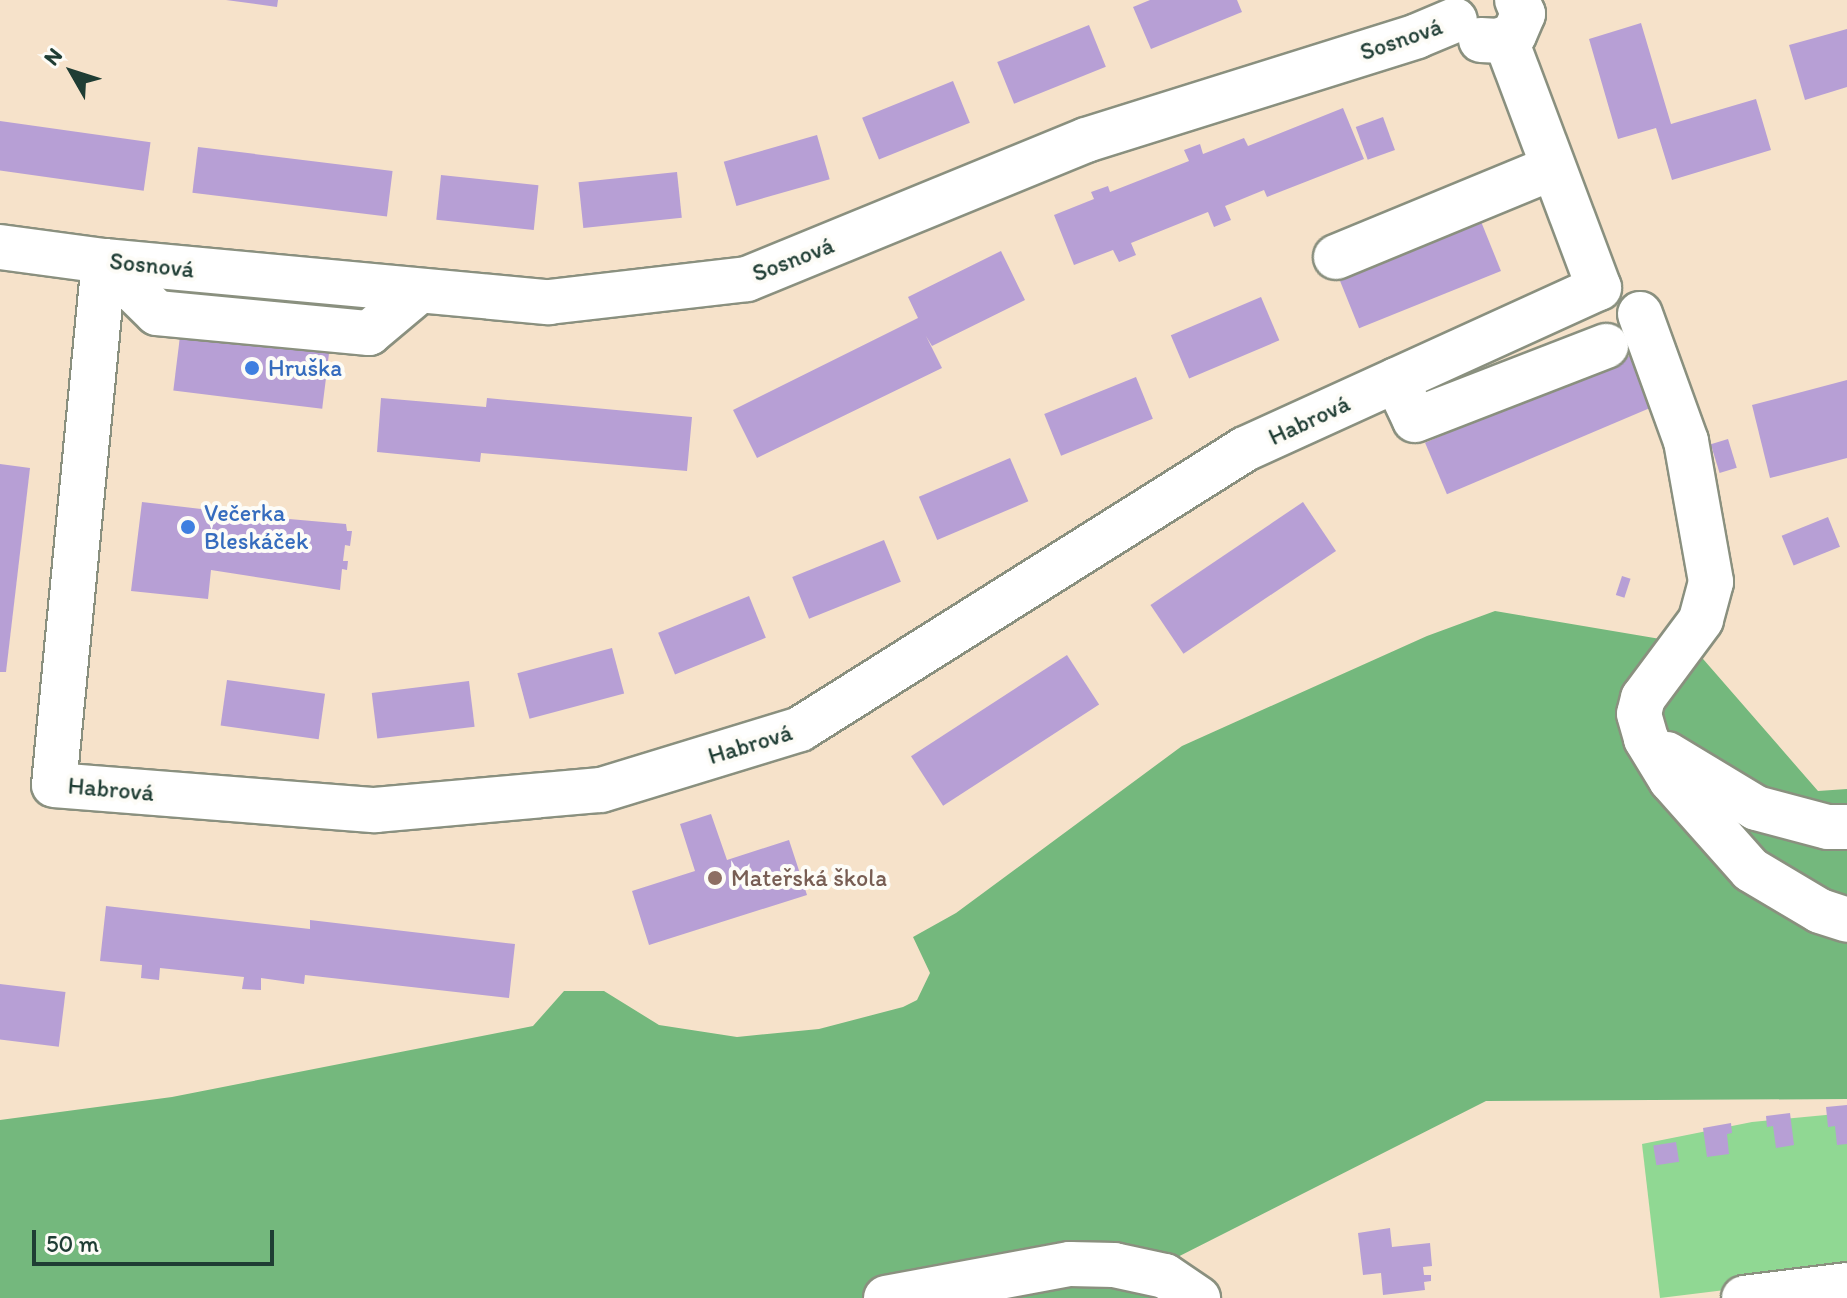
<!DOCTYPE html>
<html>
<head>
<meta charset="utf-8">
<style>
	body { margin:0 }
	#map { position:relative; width:1847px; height:1298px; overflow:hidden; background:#f6e2ca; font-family:Itim,sans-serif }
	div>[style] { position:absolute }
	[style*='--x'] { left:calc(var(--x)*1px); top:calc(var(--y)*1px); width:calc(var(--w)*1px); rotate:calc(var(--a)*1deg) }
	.green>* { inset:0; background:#90d893 }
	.forest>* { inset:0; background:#74b87d }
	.building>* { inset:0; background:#b79fd5; transform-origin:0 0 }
	.roads { filter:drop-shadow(2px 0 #8a907f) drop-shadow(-2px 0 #8a907f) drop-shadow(0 2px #8a907f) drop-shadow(0 -2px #8a907f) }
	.minor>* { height:44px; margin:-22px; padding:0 22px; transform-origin:22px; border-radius:22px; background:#fff }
	.dots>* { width:22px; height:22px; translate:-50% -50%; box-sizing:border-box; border:4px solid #fdfcf7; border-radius:50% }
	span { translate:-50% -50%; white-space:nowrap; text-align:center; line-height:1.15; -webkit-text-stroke:8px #fdfcf7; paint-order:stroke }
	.street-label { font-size:24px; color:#1f3d34 }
	.shop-label { font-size:24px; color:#366cbe }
	.left { translate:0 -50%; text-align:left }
	.education-label { font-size:24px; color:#785e54 }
	.north { position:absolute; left:32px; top:32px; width:80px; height:80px; -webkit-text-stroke:6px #fdfcf7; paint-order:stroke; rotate:309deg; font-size:22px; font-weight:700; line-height:32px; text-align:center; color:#1f3d34 }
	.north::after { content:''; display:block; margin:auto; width:28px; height:36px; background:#1f3d34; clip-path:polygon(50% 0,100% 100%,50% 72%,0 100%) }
	.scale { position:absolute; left:32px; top:1230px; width:242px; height:36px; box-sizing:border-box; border:4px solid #1f3d34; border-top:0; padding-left:10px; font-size:24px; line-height:28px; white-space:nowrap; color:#1f3d34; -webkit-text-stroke:6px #fdfcf7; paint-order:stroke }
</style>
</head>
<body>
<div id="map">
	<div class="green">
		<i style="clip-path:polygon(1847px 1113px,1847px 1275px,1660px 1298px,1642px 1144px,1752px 1122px)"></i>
	</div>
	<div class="forest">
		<i style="clip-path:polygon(1495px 611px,1690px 644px,1818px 791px,1847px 789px,1847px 1099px,1486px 1101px,1144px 1274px,1170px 1298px,0 1298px,0 1120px,172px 1097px,533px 1026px,564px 991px,604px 991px,659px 1025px,737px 1037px,819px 1029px,903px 1007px,917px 1000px,930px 973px,913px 937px,956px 913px,1182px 746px,1427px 636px)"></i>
	</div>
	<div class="building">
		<i style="clip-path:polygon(226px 0,278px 0,277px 7px)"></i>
		<i style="clip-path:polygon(1150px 0,1237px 0,1242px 12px,1151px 49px,1133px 7px)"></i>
		<i style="clip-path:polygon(1641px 23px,1671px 124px,1756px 99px,1771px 150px,1672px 180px,1656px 128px,1618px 139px,1589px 39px)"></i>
		<i style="left:1089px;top:25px;width:45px;height:99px;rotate:68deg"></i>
		<i style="clip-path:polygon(1847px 29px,1847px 87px,1805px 100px,1789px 45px)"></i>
		<i style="left:953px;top:81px;width:45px;height:98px;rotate:68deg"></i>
		<i style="clip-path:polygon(1343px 108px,1364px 159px,1267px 197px,1264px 190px,1225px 206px,1231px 220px,1214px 227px,1208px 212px,1131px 243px,1136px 255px,1119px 262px,1113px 250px,1074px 265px,1054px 215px,1094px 199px,1091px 192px,1108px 186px,1110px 192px,1189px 161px,1184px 150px,1200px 144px,1203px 154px,1244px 138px,1248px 146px)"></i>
		<i style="left:1383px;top:117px;width:35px;height:29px;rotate:70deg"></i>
		<i style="left:0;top:121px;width:152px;height:49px;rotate:8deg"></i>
		<i style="left:817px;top:135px;width:46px;height:97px;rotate:74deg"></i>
		<i style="left:198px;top:147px;width:196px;height:46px;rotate:7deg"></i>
		<i style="left:677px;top:172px;width:46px;height:99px;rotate:84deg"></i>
		<i style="left:441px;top:175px;width:98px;height:45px;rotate:6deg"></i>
		<i style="left:1480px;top:219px;width:56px;height:153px;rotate:68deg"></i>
		<i style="clip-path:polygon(1001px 251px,1025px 300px,932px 346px,926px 336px,942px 368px,757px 458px,733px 410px,918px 318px,908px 297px)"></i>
		<i style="left:1261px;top:297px;width:47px;height:98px;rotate:67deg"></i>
		<i style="left:181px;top:328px;width:150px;height:63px;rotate:7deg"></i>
		<i style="left:1634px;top:354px;width:56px;height:227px;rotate:67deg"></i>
		<i style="left:1136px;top:377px;width:45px;height:99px;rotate:68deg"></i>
		<i style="clip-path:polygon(1847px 380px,1847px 458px,1770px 478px,1752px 405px)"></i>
		<i style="clip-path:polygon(381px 398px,486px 407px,487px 398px,692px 417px,687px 471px,481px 453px,480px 462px,377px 452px)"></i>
		<i style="left:1728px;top:439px;width:30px;height:18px;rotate:73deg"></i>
		<i style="left:1010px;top:458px;width:47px;height:99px;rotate:67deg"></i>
		<i style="clip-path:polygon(0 464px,30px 468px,6px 672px,0 672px)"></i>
		<i style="clip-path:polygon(142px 502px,218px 511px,217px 517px,254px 521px,255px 516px,346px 524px,347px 531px,352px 531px,350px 546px,345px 545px,343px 561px,348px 561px,347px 570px,342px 569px,340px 590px,211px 570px,208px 599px,131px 591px)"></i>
		<i style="left:1303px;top:502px;width:59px;height:184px;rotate:56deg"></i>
		<i style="left:1828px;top:517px;width:32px;height:50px;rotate:68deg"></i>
		<i style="left:884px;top:540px;width:45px;height:99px;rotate:68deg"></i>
		<i style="left:1622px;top:576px;width:9px;height:20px;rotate:18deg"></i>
		<i style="left:749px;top:596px;width:45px;height:98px;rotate:68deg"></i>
		<i style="left:612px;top:648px;width:47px;height:98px;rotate:75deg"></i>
		<i style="left:1067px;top:655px;width:59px;height:186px;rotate:57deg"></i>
		<i style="left:227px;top:680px;width:99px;height:46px;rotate:8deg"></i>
		<i style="left:469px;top:681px;width:46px;height:98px;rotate:83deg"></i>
		<i style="clip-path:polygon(711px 814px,727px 860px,789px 840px,807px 895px,649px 945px,632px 891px,695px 871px,680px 824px)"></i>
		<i style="clip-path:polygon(106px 906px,310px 929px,310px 920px,515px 944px,509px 998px,305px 975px,304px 984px,261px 978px,261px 990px,242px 989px,244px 977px,160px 968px,159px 980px,141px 978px,142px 965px,100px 961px)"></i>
		<i style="left:0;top:984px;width:66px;height:55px;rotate:7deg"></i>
		<i style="clip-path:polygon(1847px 1105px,1847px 1144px,1837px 1145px,1835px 1126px,1828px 1127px,1826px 1107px)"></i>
		<i style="clip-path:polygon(1790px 1113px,1794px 1145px,1776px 1148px,1773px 1126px,1767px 1127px,1766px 1116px)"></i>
		<i style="clip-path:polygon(1731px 1123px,1732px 1133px,1727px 1134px,1729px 1154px,1707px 1157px,1703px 1128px)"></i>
		<i style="left:1676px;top:1142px;width:20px;height:23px;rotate:81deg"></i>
		<i style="clip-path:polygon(1390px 1228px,1392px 1247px,1430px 1243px,1432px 1266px,1423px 1267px,1424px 1275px,1431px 1275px,1431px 1281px,1424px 1282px,1425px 1290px,1383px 1295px,1381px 1273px,1363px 1275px,1358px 1233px)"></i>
	</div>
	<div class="roads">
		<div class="minor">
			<i style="--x:1481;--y:40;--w:17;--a:3"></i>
			<i style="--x:1498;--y:41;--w:17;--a:-21"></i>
			<i style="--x:1514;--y:35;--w:23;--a:-67"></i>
			<i style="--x:1523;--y:14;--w:15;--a:-113"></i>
			<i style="--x:0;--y:247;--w:105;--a:7.7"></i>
			<i style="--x:104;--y:261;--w:447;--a:5.3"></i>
			<i style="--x:549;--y:302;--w:199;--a:-6.6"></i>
			<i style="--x:747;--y:279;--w:366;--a:-22.3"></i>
			<i style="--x:1086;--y:140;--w:347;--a:-17.4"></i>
			<i style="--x:1417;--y:36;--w:41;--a:-22.8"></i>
			<i style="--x:1336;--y:257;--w:234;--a:-22.4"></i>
			<i style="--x:104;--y:261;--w:526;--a:95.45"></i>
			<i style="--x:54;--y:785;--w:322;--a:4.5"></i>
			<i style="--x:375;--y:810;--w:227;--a:-5.1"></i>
			<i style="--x:601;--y:790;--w:208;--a:-17"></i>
			<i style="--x:800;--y:729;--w:526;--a:-32.18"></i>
			<i style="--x:1245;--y:449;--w:389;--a:-24.5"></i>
			<i style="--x:1599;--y:288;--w:265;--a:-110.6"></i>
			<i style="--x:104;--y:261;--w:74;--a:44.5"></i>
			<i style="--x:157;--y:313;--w:213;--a:5.4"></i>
			<i style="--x:369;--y:333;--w:65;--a:-40"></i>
			<i style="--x:1640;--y:314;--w:135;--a:70.1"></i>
			<i style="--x:1686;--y:441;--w:143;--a:79.9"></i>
			<i style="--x:1711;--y:582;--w:39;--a:105"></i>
			<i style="--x:1701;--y:620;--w:97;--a:126.6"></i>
			<i style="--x:1643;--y:698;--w:16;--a:104"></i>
			<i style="--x:1639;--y:714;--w:26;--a:74"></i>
			<i style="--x:1646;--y:739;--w:48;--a:58.6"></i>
			<i style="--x:1671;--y:780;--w:120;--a:48.4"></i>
			<i style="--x:1751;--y:870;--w:80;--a:30.7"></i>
			<i style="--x:1820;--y:911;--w:28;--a:18"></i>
			<i style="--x:1396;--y:380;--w:44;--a:64.6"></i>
			<i style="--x:1415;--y:420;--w:205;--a:-21.2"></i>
			<i style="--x:1667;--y:754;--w:104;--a:31.2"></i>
			<i style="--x:1756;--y:808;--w:74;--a:14.8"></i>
			<i style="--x:1828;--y:827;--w:19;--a:0"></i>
			<i style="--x:886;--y:1298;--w:187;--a:-10.5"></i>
			<i style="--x:1070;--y:1264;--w:44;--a:1.3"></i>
			<i style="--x:1114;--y:1265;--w:52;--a:12.2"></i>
			<i style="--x:1165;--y:1276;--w:40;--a:34"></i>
			<i style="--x:1744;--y:1298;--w:104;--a:-7.2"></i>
		</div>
	</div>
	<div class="dots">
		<i style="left:252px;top:368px;background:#3f7fe0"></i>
		<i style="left:188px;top:527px;background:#3f7fe0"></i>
		<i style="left:715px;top:878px;background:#8d6e63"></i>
	</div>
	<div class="street-label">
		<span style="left:1401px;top:39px;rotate:-19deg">Sosnová</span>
		<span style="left:793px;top:259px;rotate:-21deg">Sosnová</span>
		<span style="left:152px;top:265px;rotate:6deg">Sosnová</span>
		<span style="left:1309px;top:420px;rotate:-25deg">Habrová</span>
		<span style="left:750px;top:744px;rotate:-17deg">Habrová</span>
		<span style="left:111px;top:789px;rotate:5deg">Habrová</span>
	</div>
	<div class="shop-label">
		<span class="left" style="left:268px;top:368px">Hruška</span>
		<span class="left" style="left:204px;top:527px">Večerka<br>Bleskáček</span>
	</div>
	<div class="education-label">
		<span class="left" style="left:731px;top:878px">Mateřská škola</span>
	</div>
	<div class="north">N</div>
	<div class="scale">50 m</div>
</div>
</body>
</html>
